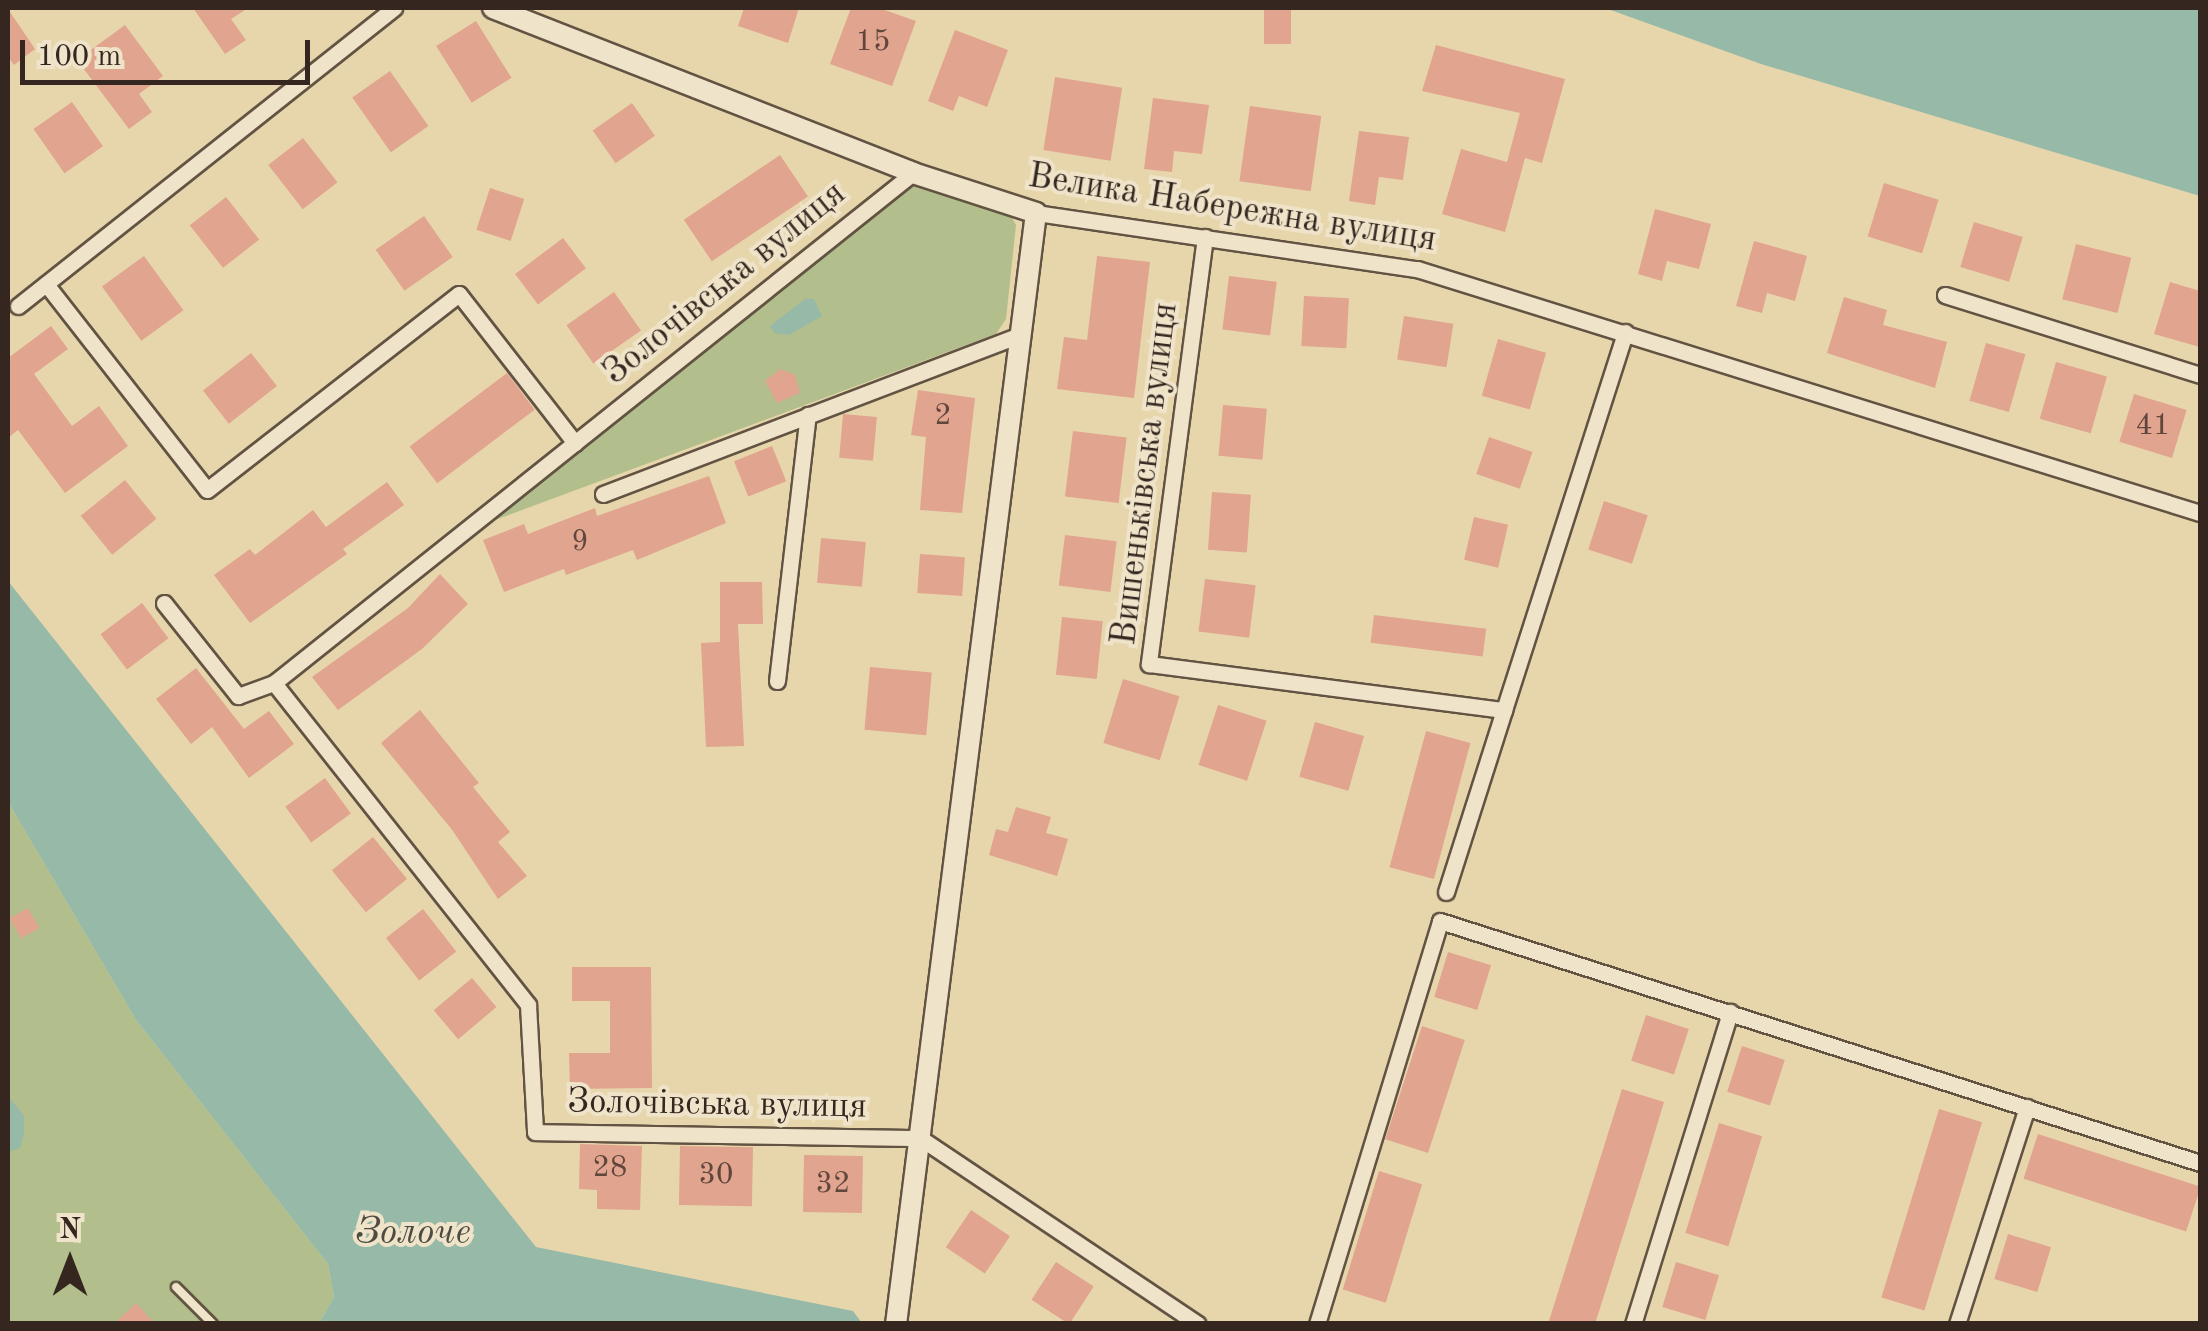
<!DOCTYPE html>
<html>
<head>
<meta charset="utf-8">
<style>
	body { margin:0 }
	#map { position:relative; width:2208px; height:1331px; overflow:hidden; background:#e7d6ac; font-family:"Old Standard TT",serif }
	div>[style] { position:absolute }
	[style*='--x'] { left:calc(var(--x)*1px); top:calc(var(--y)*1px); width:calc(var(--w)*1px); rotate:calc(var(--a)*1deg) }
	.green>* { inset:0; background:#b2be8c }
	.water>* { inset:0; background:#97b9a7 }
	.building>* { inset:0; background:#e1a48f; transform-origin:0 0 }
	.roads { filter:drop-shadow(2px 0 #625343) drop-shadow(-2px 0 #625343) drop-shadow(0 2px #625343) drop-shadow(0 -2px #625343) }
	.service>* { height:8px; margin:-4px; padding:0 4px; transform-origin:4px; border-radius:4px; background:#efe4c9 }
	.minor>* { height:15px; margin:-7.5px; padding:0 7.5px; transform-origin:7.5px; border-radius:7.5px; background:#efe4c9 }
	.tertiary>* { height:20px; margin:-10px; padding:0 10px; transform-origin:10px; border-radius:10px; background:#efe4c9 }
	span { translate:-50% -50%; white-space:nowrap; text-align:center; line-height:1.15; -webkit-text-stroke:8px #efe4c9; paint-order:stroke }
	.number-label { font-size:30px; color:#60463c }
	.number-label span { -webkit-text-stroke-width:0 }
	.street-label { font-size:35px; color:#352720 }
	.water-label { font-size:38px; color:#4e4c42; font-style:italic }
	.frame { position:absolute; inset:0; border:10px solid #352720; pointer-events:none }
	.north { position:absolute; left:20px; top:1211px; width:100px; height:100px; -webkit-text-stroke:8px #efe4c9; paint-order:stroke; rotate:0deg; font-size:28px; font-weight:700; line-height:40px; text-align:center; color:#352720 }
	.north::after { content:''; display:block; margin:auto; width:35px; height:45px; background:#352720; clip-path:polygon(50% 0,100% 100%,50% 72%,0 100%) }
	.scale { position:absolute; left:20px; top:40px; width:290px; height:45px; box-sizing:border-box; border:5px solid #352720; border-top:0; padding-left:12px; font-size:30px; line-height:35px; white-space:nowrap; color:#352720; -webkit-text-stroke:8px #efe4c9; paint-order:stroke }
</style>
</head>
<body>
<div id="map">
	<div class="green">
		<i style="clip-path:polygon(914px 181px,1008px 210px,1016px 225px,1006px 319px,996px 334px,487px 523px,589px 430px)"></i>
		<i style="clip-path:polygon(8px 802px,136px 1020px,328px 1264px,334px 1297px,319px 1323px,8px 1323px)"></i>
	</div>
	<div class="water">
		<i style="clip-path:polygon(1605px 8px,2200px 8px,2200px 196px,1761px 64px)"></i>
		<i style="clip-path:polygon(805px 299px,814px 299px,822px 316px,789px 335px,774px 333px,770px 326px)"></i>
		<i style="clip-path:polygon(8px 581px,536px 1247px,853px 1311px,862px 1323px,319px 1323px,334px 1297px,328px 1264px,136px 1020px,8px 802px)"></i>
		<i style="clip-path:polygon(8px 1096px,24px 1116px,24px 1134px,20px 1148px,8px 1152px)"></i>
	</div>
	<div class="building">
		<i style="clip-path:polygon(193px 8px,248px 8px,231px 19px,246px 40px,225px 54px)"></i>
		<i style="clip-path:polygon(744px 8px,799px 8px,788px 43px,738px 26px)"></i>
		<i style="clip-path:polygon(851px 8px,879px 8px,916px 21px,892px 86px,830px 64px)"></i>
		<i style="left:1264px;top:8px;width:27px;height:36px"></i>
		<i style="clip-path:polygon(8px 9px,35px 49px,14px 65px,8px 57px)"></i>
		<i style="left:476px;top:21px;width:67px;height:47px;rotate:58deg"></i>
		<i style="clip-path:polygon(125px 25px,163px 76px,139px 94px,152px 112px,129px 129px,77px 60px)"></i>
		<i style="clip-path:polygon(955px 30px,1008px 50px,987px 107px,959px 96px,953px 111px,928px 101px)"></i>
		<i style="clip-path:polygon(1436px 45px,1565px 79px,1542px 163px,1525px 158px,1505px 232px,1442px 214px,1461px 149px,1507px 162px,1520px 113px,1422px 91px)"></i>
		<i style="left:390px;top:71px;width:67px;height:46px;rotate:55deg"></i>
		<i style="left:1055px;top:77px;width:68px;height:74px;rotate:9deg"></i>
		<i style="clip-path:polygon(1153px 98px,1209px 105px,1202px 154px,1174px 151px,1172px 172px,1144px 169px)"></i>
		<i style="left:72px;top:102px;width:54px;height:47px;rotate:55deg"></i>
		<i style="left:632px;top:103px;width:40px;height:48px;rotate:55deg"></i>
		<i style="left:1250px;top:106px;width:72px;height:76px;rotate:8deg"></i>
		<i style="clip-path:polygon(1359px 131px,1409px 137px,1403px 180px,1379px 177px,1375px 205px,1349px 201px)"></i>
		<i style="left:303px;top:138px;width:56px;height:44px;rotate:52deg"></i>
		<i style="left:780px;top:155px;width:50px;height:116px;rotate:56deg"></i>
		<i style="left:1884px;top:183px;width:57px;height:56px;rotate:17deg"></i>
		<i style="left:490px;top:188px;width:36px;height:44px;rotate:18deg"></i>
		<i style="left:226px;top:197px;width:54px;height:46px;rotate:52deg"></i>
		<i style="clip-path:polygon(1655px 209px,1711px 224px,1699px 269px,1667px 261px,1662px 281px,1638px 274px)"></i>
		<i style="left:424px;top:216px;width:50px;height:59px;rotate:55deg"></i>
		<i style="left:1974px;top:222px;width:51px;height:47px;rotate:17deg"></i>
		<i style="left:563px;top:238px;width:38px;height:60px;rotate:53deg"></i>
		<i style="clip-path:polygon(1754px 241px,1807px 256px,1795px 301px,1767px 293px,1762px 313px,1736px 306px)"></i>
		<i style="left:2076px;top:244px;width:57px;height:57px;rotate:14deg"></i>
		<i style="left:144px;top:256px;width:67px;height:52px;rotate:54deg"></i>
		<i style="clip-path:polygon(1097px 256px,1150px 262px,1134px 398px,1057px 389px,1064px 337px,1087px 340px)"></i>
		<i style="left:1229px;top:276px;width:48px;height:54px;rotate:7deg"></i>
		<i style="clip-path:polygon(2170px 282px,2200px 291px,2200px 347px,2154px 334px)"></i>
		<i style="left:614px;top:292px;width:47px;height:58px;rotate:55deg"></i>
		<i style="left:1304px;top:296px;width:45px;height:50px;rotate:3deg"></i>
		<i style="clip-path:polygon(1844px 297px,1887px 310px,1883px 325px,1947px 342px,1935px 388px,1827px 353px)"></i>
		<i style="left:1404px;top:316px;width:50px;height:44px;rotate:9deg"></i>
		<i style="clip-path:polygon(51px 326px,68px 349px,34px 374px,72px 426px,99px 406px,128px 446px,65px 493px,18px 430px,8px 438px,8px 358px)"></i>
		<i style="left:1498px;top:339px;width:50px;height:59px;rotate:16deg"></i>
		<i style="left:1986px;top:343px;width:41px;height:60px;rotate:16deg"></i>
		<i style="left:251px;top:353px;width:42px;height:61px;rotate:52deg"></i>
		<i style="left:2056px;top:362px;width:53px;height:59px;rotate:16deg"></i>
		<i style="clip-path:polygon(780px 369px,795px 375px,800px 393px,777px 403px,765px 381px)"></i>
		<i style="left:507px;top:373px;width:46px;height:122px;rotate:53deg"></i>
		<i style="clip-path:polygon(918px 390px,975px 398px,962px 513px,920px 510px,926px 437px,911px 435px)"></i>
		<i style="left:2134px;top:394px;width:55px;height:50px;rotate:17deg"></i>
		<i style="left:1223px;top:405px;width:44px;height:51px;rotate:5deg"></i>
		<i style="left:843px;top:414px;width:34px;height:44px;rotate:5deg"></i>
		<i style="left:1073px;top:431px;width:54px;height:66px;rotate:7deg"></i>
		<i style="left:1489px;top:437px;width:46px;height:39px;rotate:19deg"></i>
		<i style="left:772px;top:446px;width:38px;height:41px;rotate:68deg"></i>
		<i style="clip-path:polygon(709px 476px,726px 523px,637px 560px,633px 550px,566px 575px,564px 569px,504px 592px,483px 540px,524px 524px,528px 534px,595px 508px,597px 516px)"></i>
		<i style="left:125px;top:480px;width:50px;height:57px;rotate:51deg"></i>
		<i style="clip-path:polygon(387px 482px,404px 505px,343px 549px,347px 554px,250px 623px,214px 575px,250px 549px,255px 555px,313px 510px,326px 527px)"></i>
		<i style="left:1212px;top:492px;width:39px;height:58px;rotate:4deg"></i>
		<i style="left:1604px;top:501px;width:46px;height:51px;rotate:18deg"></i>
		<i style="left:1474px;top:517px;width:35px;height:44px;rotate:13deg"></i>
		<i style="left:1065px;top:535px;width:52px;height:51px;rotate:7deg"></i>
		<i style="left:821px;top:538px;width:45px;height:45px;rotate:5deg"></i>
		<i style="left:920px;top:554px;width:45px;height:39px;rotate:4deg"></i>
		<i style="clip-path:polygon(440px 574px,468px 604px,422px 649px,338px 710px,312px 677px,408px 608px)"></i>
		<i style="left:1205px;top:579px;width:51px;height:53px;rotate:7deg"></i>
		<i style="clip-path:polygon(720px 582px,762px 582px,763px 624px,738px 624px,744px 746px,706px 747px,701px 643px,720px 642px)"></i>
		<i style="left:142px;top:603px;width:44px;height:52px;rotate:53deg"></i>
		<i style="left:1374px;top:615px;width:113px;height:28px;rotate:7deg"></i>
		<i style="left:1062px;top:617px;width:41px;height:58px;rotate:6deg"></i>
		<i style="left:870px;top:667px;width:62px;height:63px;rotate:5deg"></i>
		<i style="clip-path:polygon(196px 668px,244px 729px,269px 711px,294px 744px,249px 778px,212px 727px,191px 744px,156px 699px)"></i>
		<i style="left:1123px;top:679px;width:59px;height:67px;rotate:17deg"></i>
		<i style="left:1218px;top:705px;width:51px;height:63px;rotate:18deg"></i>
		<i style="clip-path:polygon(420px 710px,479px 783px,473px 787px,510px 832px,498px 842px,527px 876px,498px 899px,453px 831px,381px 743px)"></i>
		<i style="left:1315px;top:722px;width:51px;height:57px;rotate:16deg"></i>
		<i style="left:1426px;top:731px;width:46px;height:141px;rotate:15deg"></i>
		<i style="left:325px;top:778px;width:44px;height:49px;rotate:54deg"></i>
		<i style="clip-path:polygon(1016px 807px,1051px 817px,1046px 833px,1068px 839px,1057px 876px,989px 855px,996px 829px,1008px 832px)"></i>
		<i style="left:373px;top:837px;width:54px;height:53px;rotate:51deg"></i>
		<i style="left:28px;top:908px;width:23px;height:21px;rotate:61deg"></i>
		<i style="left:423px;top:909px;width:54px;height:47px;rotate:52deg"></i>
		<i style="left:1448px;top:952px;width:45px;height:47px;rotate:17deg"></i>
		<i style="clip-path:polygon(572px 967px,651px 967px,652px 1088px,570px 1089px,569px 1053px,610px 1053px,610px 1001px,572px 1001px)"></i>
		<i style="left:472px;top:978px;width:38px;height:50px;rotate:50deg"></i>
		<i style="left:1646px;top:1015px;width:45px;height:48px;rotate:18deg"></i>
		<i style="left:1422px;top:1026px;width:45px;height:119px;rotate:18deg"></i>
		<i style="left:1742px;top:1046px;width:45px;height:48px;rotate:18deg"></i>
		<i style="clip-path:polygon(1622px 1089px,1664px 1102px,1643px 1172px,1595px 1324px,1548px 1324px)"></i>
		<i style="left:1939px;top:1109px;width:45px;height:197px;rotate:17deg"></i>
		<i style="left:1719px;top:1123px;width:45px;height:115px;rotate:17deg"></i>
		<i style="left:2038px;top:1134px;width:171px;height:47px;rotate:18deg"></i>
		<i style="clip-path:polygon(580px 1144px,642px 1146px,640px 1210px,597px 1209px,597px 1190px,579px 1189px)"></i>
		<i style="left:680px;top:1146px;width:73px;height:59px;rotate:1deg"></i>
		<i style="left:804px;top:1155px;width:59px;height:57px;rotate:1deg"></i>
		<i style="left:1379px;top:1171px;width:45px;height:124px;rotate:17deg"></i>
		<i style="left:971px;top:1210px;width:47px;height:45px;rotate:34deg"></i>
		<i style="left:2008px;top:1234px;width:45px;height:47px;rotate:17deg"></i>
		<i style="left:1056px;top:1262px;width:45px;height:45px;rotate:33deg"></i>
		<i style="left:1676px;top:1262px;width:45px;height:47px;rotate:17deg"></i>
		<i style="clip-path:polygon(136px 1303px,155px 1324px,114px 1324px)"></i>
	</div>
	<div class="roads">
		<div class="service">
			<i style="--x:176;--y:1287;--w:52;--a:45"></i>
		</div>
		<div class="minor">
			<i style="--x:913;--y:173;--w:818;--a:141.41"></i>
			<i style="--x:274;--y:683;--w:410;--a:51.7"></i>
			<i style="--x:528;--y:1005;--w:127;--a:86.8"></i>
			<i style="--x:535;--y:1132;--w:385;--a:0.9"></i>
			<i style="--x:920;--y:1138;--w:334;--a:33.8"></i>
			<i style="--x:1036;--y:213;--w:385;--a:8.4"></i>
			<i style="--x:1417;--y:269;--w:820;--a:17.31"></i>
			<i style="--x:1205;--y:237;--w:431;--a:97.5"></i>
			<i style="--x:1149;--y:664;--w:358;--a:7.4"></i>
			<i style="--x:1504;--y:710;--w:397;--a:-72.2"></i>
			<i style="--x:46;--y:284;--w:261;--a:52"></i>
			<i style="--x:207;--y:490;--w:319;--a:-37.9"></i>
			<i style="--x:459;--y:294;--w:189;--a:52.1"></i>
			<i style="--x:1945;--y:295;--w:267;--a:17.4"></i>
			<i style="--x:18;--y:306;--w:480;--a:-38.4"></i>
			<i style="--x:603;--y:494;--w:448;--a:-20.9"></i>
			<i style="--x:164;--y:603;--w:119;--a:51.5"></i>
			<i style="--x:238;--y:696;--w:38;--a:-20"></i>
			<i style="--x:777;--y:681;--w:268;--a:-83.4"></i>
			<i style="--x:1446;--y:892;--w:191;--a:-72.3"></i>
			<i style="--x:1317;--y:1324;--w:421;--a:-73"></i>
			<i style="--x:1440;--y:921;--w:798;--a:17.66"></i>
			<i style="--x:1633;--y:1324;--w:327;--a:-72.7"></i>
			<i style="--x:1957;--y:1324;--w:228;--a:-72.1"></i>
		</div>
		<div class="tertiary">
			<i style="--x:493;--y:8;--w:451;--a:21.4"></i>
			<i style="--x:913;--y:173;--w:129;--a:18"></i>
			<i style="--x:1036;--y:213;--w:1120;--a:97.18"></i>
		</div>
	</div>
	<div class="number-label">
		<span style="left:873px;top:42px">15</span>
		<span style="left:943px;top:416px">2</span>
		<span style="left:2153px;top:426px">41</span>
		<span style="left:580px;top:542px">9</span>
		<span style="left:610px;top:1168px">28</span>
		<span style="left:716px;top:1175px">30</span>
		<span style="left:833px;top:1184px">32</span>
	</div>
	<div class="street-label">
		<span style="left:1232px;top:209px;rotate:9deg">Велика Набережна вулиця</span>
		<span style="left:725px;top:284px;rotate:-39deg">Золочівська вулиця</span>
		<span style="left:1146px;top:474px;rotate:-83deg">Вишеньківська вулиця</span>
		<span style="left:717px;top:1105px;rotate:1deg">Золочівська вулиця</span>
	</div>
	<div class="water-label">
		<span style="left:413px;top:1234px">Золоче</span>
	</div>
	<div class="frame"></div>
	<div class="north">N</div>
	<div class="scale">100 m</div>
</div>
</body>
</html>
